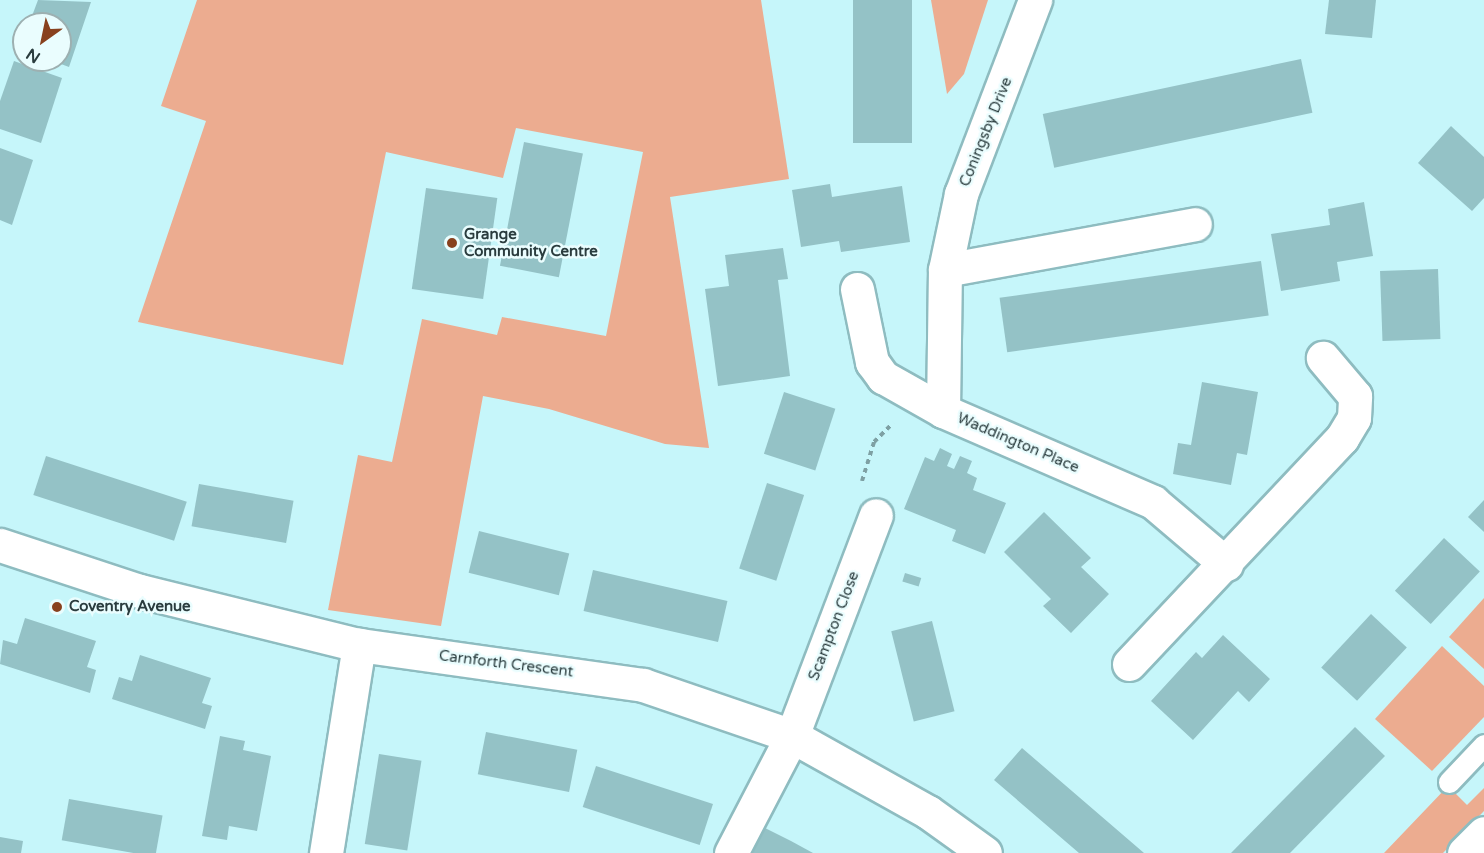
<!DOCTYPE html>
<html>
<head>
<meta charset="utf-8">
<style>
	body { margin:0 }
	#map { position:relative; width:1484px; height:853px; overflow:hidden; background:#c6f6fa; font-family:"Varela Round",sans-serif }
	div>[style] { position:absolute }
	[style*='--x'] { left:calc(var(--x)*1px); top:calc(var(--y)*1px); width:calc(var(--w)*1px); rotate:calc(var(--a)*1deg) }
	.green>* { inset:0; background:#ecac90 }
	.building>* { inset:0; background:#94c2c6; transform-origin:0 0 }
	.path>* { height:4px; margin-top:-2px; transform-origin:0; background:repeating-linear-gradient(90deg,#7ea0a3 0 4.5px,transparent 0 9px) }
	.roads { filter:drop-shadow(2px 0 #8ebcc0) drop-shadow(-2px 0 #8ebcc0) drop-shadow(0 2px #8ebcc0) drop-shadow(0 -2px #8ebcc0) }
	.service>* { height:21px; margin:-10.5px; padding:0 10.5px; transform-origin:10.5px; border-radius:10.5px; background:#fff }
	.minor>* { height:33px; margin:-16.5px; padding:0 16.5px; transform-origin:16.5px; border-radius:16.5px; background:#fff }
	.dots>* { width:16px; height:16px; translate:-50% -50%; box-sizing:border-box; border:3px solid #eafdfe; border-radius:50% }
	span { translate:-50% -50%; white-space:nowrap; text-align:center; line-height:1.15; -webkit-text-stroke:5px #eafdfe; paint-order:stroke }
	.street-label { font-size:15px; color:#2a3c3e }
	.poi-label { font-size:15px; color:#2a3c3e; font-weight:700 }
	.left { translate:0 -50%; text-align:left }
	.north { position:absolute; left:12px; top:12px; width:60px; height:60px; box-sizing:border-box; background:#eafdfe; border:2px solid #9db0b1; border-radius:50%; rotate:213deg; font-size:16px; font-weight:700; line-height:24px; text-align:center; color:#2a3c3e }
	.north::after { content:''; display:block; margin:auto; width:21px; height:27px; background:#88411e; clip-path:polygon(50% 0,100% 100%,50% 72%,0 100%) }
</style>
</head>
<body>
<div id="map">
	<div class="green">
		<i style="clip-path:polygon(197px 0,761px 0,789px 179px,670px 197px,709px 448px,665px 444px,549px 409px,483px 396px,441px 626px,328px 610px,358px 455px,392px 462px,422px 319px,497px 335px,502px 317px,606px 336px,643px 152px,516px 128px,503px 178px,386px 152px,343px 365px,138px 322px,206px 121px,161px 106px)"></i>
		<i style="clip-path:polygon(931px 0,988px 0,964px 74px,947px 94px)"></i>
		<i style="clip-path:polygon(1484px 598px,1484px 669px,1449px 637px)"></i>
		<i style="clip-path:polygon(1442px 646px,1484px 686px,1484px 717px,1432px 771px,1375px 719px)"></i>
		<i style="clip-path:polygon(1448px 786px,1467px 805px,1484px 788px,1484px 811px,1443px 853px,1384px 853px)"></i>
	</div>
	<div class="building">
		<i style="clip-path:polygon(38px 0,91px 2px,69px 67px,50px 60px,60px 60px,60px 24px,29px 24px)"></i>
		<i style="left:853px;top:0;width:59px;height:143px"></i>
		<i style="clip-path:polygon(1329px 0,1376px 0,1372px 38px,1325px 34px)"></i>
		<i style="left:1301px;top:59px;width:55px;height:264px;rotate:78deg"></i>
		<i style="clip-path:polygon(14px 61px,62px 78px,41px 143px,0 129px,0 101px)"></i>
		<i style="clip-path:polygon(1451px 126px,1484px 157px,1484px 198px,1472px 211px,1418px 163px)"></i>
		<i style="left:524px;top:142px;width:60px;height:126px;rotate:11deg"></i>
		<i style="clip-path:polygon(0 148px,33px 160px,12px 225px,0 220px)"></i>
		<i style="clip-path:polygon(830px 184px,832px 197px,902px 186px,910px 242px,841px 252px,839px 241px,801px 247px,792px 190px)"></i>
		<i style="left:426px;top:188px;width:72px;height:102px;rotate:8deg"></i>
		<i style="clip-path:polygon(1364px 202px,1373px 256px,1337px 262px,1340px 281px,1281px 291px,1271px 234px,1330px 225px,1328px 209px)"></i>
		<i style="clip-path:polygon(783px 248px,788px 279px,778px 280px,790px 376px,718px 386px,705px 289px,729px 286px,725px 255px)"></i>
		<i style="left:1261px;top:261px;width:55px;height:264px;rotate:82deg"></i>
		<i style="left:1438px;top:269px;width:70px;height:58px;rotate:88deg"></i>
		<i style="clip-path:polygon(1202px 382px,1258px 392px,1247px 455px,1237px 453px,1231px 485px,1173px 474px,1178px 443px,1191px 445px)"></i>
		<i style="left:784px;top:392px;width:54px;height:65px;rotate:18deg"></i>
		<i style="clip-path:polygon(940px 448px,952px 454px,947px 466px,954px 469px,960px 456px,972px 461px,967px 473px,977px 478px,973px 490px,1006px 503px,985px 554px,952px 541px,956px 530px,904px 509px,925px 457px,934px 461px)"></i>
		<i style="left:46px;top:456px;width:148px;height:41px;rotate:18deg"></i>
		<i style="left:767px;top:483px;width:39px;height:90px;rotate:18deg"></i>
		<i style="left:199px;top:484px;width:96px;height:43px;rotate:10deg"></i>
		<i style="clip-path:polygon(1484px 500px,1484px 532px,1468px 517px)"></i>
		<i style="clip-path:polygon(1044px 512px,1091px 558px,1081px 567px,1109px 594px,1071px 633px,1043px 606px,1051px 599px,1004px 552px)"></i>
		<i style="left:479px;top:531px;width:93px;height:43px;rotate:14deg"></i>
		<i style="left:1444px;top:538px;width:49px;height:72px;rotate:43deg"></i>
		<i style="left:593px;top:570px;width:138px;height:42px;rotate:13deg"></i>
		<i style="left:905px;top:573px;width:17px;height:9px;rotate:17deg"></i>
		<i style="left:1371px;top:614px;width:49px;height:73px;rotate:43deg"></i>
		<i style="clip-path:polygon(25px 618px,96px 641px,87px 667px,96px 670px,90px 693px,0 664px,3px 640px,17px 644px)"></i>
		<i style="left:932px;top:621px;width:93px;height:42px;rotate:76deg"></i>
		<i style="clip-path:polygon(1223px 635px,1270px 679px,1249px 702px,1238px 691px,1193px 740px,1151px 701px,1196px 652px,1202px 658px)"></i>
		<i style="clip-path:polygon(140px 655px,211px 678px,202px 703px,212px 706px,205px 729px,112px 699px,119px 677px,132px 681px)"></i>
		<i style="clip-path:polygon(1355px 727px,1385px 756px,1290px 853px,1231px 853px)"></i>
		<i style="left:486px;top:732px;width:93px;height:43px;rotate:11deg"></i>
		<i style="clip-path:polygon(220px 736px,245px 741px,243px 750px,271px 756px,257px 831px,229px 826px,227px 840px,202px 836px)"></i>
		<i style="clip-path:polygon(1022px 748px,1058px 779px,1144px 853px,1079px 853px,994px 780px)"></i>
		<i style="left:379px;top:754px;width:43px;height:91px;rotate:9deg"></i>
		<i style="left:596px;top:766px;width:123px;height:43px;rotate:18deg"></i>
		<i style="left:69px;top:799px;width:95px;height:42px;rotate:10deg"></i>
		<i style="clip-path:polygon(765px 828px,791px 841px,813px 853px,752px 853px)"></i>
		<i style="clip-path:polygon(0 837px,23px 841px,21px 853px,0 853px)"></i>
	</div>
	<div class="path">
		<i style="--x:862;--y:481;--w:41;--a:-72.9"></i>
		<i style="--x:874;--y:442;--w:27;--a:-45"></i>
	</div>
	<div class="roads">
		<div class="service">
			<i style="--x:1449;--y:782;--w:51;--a:-46.6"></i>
		</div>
		<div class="minor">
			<i style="--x:945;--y:270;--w:254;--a:-10.4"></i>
			<i style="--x:857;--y:289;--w:75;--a:78.4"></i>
			<i style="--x:872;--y:362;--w:19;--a:54"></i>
			<i style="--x:883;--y:377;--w:69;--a:29.5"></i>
			<i style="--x:943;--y:411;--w:229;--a:23.4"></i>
			<i style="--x:1153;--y:502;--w:96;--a:40.3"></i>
			<i style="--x:943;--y:411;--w:141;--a:-89.2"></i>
			<i style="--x:945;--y:270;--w:78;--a:-78.1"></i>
			<i style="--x:961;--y:194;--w:208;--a:-69.1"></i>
			<i style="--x:0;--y:545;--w:147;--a:18.2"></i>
			<i style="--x:140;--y:591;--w:226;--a:13.9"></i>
			<i style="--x:359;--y:645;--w:287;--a:8"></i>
			<i style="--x:643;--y:685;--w:157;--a:18.9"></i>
			<i style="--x:792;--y:736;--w:156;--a:29.2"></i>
			<i style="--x:928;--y:812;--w:70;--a:35.7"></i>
			<i style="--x:1129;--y:664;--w:311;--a:-46.7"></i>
			<i style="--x:1342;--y:438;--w:23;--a:-59"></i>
			<i style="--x:1354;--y:418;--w:22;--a:-87"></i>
			<i style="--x:1355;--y:396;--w:50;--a:-130.1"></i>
			<i style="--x:326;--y:853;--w:211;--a:-81"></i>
			<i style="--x:731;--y:853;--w:132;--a:-62.5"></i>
			<i style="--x:792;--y:736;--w:236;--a:-69.2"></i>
			<i style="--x:1464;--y:853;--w:28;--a:-45"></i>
		</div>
	</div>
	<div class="dots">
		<i style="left:452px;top:243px;background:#88411e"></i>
		<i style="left:57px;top:607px;background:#88411e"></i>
	</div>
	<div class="street-label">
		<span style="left:986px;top:132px;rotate:-68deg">Coningsby Drive</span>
		<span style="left:1018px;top:443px;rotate:23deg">Waddington Place</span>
		<span style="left:834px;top:626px;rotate:-69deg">Scampton Close</span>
		<span style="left:506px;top:664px;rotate:7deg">Carnforth Crescent</span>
	</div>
	<div class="poi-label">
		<span class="left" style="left:464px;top:243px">Grange<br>Community Centre</span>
		<span class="left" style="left:69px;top:607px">Coventry Avenue</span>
	</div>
	<div class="north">N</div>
</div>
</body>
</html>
